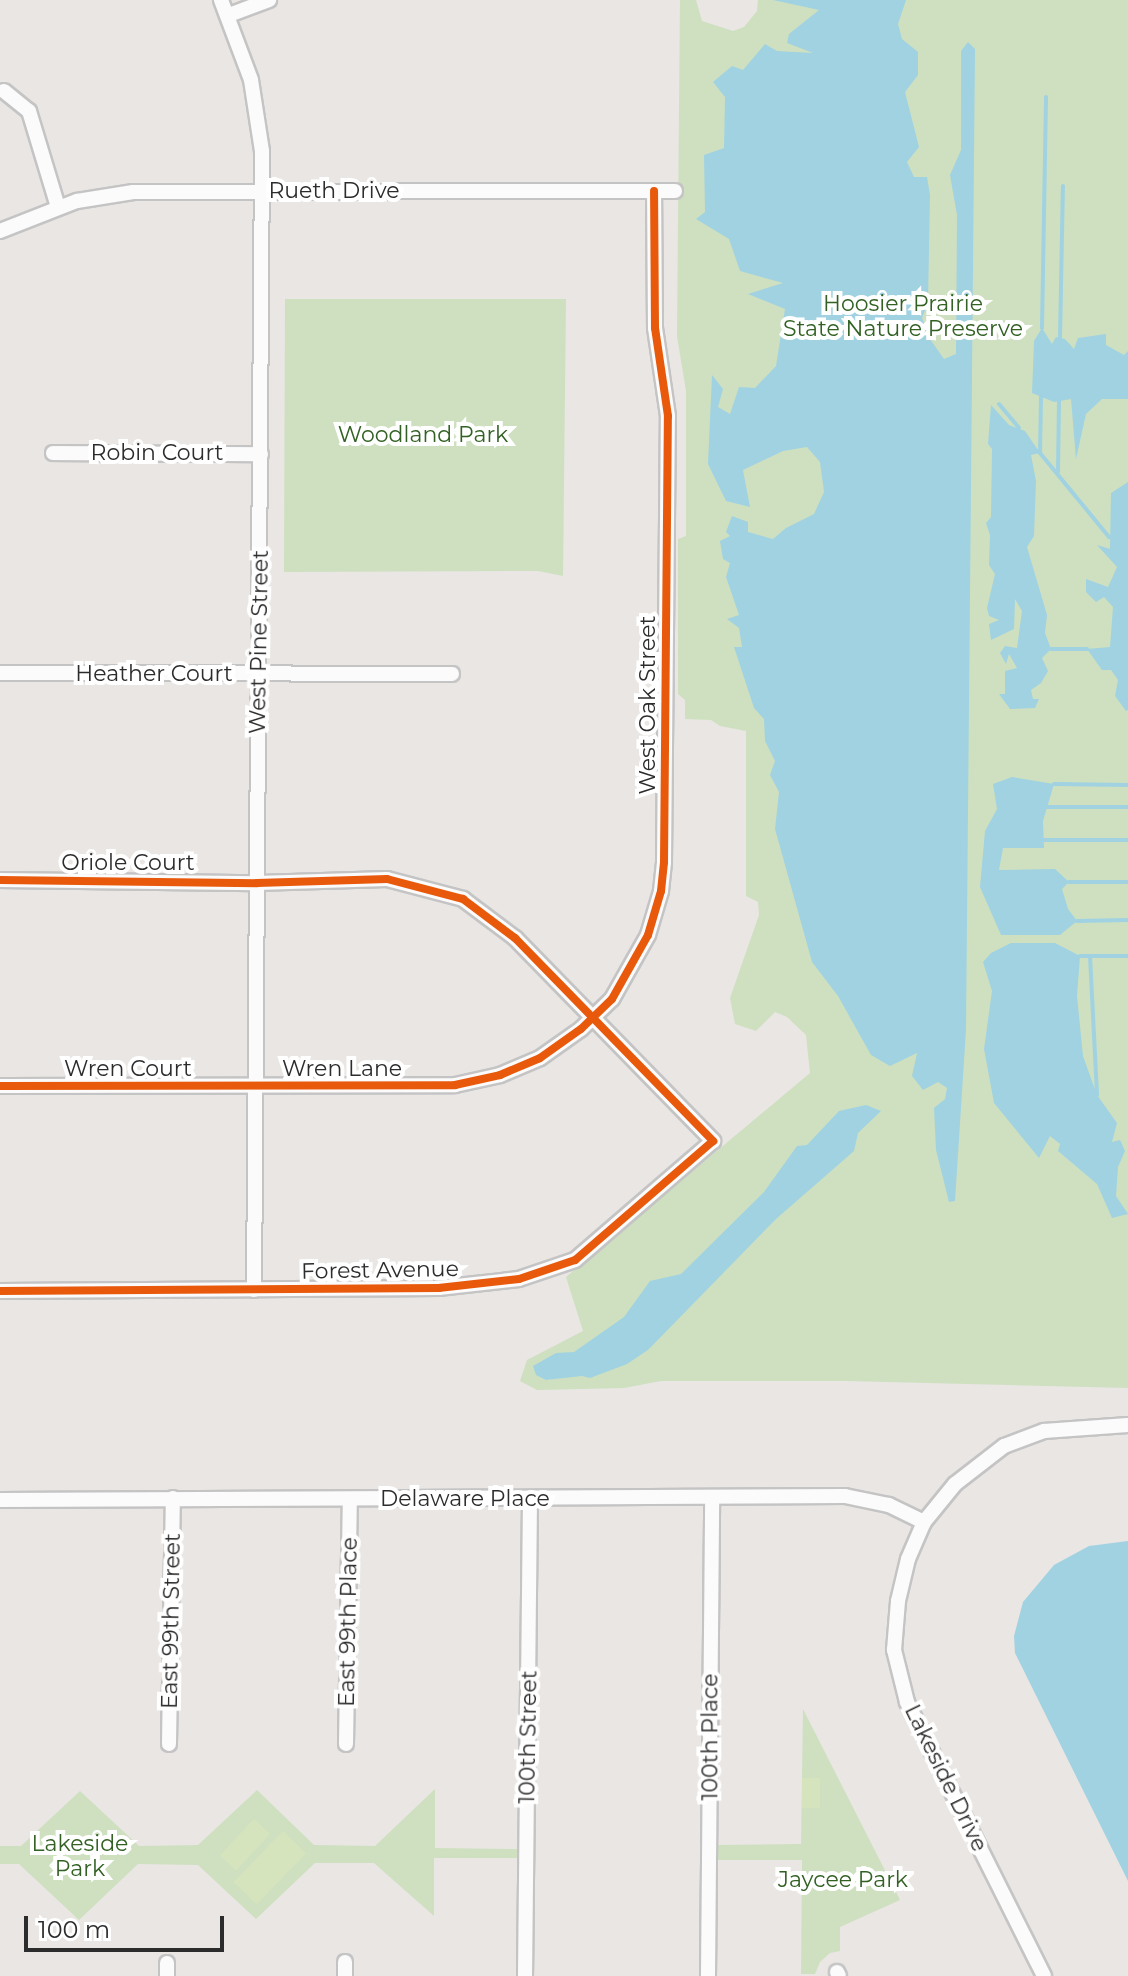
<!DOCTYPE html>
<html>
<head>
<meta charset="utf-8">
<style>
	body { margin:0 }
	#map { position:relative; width:1128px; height:1976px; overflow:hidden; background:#e9e6e3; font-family:Montserrat,sans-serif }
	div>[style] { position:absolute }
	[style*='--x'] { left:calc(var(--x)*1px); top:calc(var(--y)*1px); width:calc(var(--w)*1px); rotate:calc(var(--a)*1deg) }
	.green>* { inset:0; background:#cee0c0 }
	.pitch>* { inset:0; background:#d6e4be; transform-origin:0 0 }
	.water>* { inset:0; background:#a0d2e2 }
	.stream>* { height:4px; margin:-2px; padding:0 2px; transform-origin:2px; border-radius:2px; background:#a0d2e2 }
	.roads { filter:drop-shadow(2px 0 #c5c4c5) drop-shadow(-2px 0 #c5c4c5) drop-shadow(0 2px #c5c4c5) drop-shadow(0 -2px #c5c4c5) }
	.minor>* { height:14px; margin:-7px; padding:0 7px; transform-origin:7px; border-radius:7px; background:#fcfbfb }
	.cycleway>* { height:8px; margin:-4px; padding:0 4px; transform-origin:4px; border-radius:4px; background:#e8590c }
	span { translate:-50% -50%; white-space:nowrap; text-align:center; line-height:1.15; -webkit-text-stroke:8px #fff; paint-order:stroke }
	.street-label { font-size:22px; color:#2c2c2c }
	.park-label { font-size:22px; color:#326123 }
	.scale { position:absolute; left:24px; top:1916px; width:200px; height:36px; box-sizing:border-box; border:4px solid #2c2c2c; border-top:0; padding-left:10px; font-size:24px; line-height:28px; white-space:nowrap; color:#2c2c2c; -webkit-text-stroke:6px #fff; paint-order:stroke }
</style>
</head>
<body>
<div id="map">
	<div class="green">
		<i style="clip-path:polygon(evenodd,680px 0,696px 0,702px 21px,733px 31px,744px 27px,757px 11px,758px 0,1128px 0,1128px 1388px,847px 1381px,661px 1381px,624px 1388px,537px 1390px,520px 1381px,527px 1360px,583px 1331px,566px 1277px,810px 1073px,806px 1035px,787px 1017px,775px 1012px,756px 1031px,735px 1024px,730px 998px,759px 915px,758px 902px,746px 896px,746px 731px,720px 726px,711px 720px,685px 719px,685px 700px,678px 694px,678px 539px,686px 536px,686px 391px,677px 336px,680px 0,556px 1353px,574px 1353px,582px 1375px,546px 1380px,556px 1353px)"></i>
		<i style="clip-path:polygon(285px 299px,566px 299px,563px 576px,538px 571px,284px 572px)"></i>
		<i style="clip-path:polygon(803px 1709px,900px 1900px,840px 1927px,840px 1951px,830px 1953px,820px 1962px,815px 1974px,801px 1974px,802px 1860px,718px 1860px,718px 1845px,801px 1844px)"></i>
		<i style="clip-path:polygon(435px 1789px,435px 1848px,518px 1849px,518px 1858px,434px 1858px,434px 1916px,374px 1863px,315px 1863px,256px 1919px,198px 1865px,138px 1864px,79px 1920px,19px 1864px,0 1864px,0 1846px,21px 1846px,80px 1791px,139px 1846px,198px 1845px,257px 1790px,314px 1845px,375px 1846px)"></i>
	</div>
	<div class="pitch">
		<i style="left:802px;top:1778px;width:18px;height:30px"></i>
		<i style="left:254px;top:1819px;width:22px;height:50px;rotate:43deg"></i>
		<i style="left:283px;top:1831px;width:32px;height:71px;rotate:44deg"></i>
	</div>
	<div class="water">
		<i style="clip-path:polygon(773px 0,906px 0,898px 24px,902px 39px,918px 52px,918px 75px,905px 92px,919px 147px,907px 162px,914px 177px,927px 177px,930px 195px,928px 302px,922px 318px,930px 339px,944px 359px,956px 354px,957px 215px,950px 175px,961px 150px,961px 51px,968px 42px,975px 49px,966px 1030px,955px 1201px,949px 1202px,936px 1150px,934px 1108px,945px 1099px,947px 1088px,938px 1082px,923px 1090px,912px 1076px,917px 1053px,890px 1066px,871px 1055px,838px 996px,812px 962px,775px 829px,779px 792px,770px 775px,775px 761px,765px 741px,764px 719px,754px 708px,734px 647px,742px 647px,739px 628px,727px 619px,739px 615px,726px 577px,730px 563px,723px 559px,720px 541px,730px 536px,726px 532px,732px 516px,748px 522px,748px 532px,773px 539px,786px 528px,814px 514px,824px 492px,820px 462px,807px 447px,783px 451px,743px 470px,750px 507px,726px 501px,708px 464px,712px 375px,723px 389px,718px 407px,730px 414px,739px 387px,755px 388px,776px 366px,785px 309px,748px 294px,783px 283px,740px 271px,729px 239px,696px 219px,705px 212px,704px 155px,724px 148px,725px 97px,713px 82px,732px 66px,743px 70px,765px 44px,777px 51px,813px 53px,787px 43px,789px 34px,819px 10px)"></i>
		<i style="clip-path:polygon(1042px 328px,1052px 344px,1056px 337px,1065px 339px,1074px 349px,1078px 338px,1106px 334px,1106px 345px,1124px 355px,1128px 351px,1128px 399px,1102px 399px,1086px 414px,1076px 459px,1071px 399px,1054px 402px,1032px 393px,1034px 341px)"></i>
		<i style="clip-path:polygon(991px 405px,1009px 425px,1025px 431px,1040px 453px,1031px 455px,1036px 481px,1034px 536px,1027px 547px,1047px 615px,1045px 633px,1051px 649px,1042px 658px,1048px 671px,1041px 683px,1031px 690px,1033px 699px,1039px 699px,1035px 708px,1010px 709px,999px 694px,1005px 694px,1005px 671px,1017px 668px,1009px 654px,1006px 664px,1000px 653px,1005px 646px,1017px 648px,1022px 611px,1015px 599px,1014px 629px,991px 640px,989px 624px,999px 620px,989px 616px,987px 608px,995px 574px,989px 565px,990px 535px,986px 523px,991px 517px,992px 449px,988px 444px)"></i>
		<i style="clip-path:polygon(1128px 482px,1128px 710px,1126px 711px,1115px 696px,1118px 680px,1111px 670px,1102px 670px,1087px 649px,1110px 647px,1113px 607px,1104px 597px,1096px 602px,1086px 592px,1086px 579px,1108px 587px,1117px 567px,1097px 545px,1110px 549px,1111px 493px)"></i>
		<i style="clip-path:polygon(1012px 777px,1054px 784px,1043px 821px,1044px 848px,1003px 848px,999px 870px,1055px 869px,1069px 882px,1062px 889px,1068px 909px,1077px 921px,1060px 935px,1001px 935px,980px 887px,985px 831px,997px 809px,993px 784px)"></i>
		<i style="clip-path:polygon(1011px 943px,1055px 943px,1080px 956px,1077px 996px,1083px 1056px,1097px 1095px,1117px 1123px,1112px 1142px,1120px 1140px,1125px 1151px,1118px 1167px,1116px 1196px,1128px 1214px,1112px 1218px,1097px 1184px,1058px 1151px,1060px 1144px,1050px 1136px,1039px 1158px,994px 1103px,984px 1049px,992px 991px,983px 962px,991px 953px)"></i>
		<i style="clip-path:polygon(866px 1105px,881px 1111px,858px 1133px,854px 1151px,776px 1219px,648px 1350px,627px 1364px,590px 1378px,582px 1376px,546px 1380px,536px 1375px,533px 1366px,556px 1353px,574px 1352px,624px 1317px,650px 1281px,681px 1274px,764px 1192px,797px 1146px,807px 1145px,839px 1111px)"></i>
		<i style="clip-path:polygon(1128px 1541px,1128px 1881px,1015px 1653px,1014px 1636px,1023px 1602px,1054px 1565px,1089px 1546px)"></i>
	</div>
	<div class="stream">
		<i style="--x:1042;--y:328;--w:231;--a:-89"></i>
		<i style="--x:1060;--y:338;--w:152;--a:-88.9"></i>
		<i style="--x:1041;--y:397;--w:56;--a:91"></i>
		<i style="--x:1040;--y:453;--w:109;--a:50.6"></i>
		<i style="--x:999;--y:404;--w:31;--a:50"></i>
		<i style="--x:1058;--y:472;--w:71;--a:-89.2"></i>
		<i style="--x:1051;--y:649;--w:36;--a:0"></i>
		<i style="--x:1054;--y:784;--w:74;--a:0.8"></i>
		<i style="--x:1047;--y:807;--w:81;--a:0"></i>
		<i style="--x:1044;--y:840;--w:84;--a:0"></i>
		<i style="--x:1069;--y:882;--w:59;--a:0"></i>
		<i style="--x:1077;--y:921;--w:51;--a:-1.1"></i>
		<i style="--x:1080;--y:956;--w:48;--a:0"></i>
		<i style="--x:1090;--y:956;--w:139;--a:87.1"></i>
	</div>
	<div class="roads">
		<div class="minor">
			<i style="--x:221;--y:0;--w:85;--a:69.4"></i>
			<i style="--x:251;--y:80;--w:72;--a:81.2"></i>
			<i style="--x:262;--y:151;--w:1139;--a:90.4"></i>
			<i style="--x:229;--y:15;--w:43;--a:-20.6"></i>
			<i style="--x:4;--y:91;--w:32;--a:39"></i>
			<i style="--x:29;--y:111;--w:100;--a:73.2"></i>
			<i style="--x:0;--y:231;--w:83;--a:-21.3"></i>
			<i style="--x:77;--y:201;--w:57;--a:-9.1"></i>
			<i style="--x:133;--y:192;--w:542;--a:-0.11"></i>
			<i style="--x:53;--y:453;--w:208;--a:0.3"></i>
			<i style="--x:0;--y:673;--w:452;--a:0.1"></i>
			<i style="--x:0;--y:880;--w:257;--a:0.7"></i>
			<i style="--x:257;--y:883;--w:130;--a:-1.8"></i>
			<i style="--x:387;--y:879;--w:79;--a:14.7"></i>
			<i style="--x:463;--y:899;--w:65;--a:36.9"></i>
			<i style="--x:515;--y:938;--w:284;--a:45.7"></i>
			<i style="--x:713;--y:1141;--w:182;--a:139.2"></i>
			<i style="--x:575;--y:1260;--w:59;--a:161.3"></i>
			<i style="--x:519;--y:1279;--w:81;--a:173.6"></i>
			<i style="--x:439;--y:1288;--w:439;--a:179.6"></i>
			<i style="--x:0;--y:1086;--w:455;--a:-0.1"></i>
			<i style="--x:455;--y:1085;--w:46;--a:-12.5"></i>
			<i style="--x:500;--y:1075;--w:43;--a:-23"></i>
			<i style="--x:540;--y:1058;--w:50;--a:-35.3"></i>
			<i style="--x:581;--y:1029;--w:43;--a:-44.1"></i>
			<i style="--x:612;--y:999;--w:73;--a:-60.6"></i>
			<i style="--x:648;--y:935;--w:46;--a:-73.5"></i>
			<i style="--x:661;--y:891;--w:29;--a:-84"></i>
			<i style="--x:664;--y:862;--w:446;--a:-89.5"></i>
			<i style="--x:668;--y:416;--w:89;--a:-98.4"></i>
			<i style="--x:655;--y:328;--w:137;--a:-90.4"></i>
			<i style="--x:0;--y:1500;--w:845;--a:-0.27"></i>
			<i style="--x:845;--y:1496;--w:45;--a:11.6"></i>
			<i style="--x:889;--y:1505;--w:39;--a:26"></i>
			<i style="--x:169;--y:1744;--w:246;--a:-89.1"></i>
			<i style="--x:346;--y:1744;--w:245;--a:-89.1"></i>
			<i style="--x:837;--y:1972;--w:4;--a:63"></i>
			<i style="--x:167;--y:1976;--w:13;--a:-90"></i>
			<i style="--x:345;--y:1976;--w:14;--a:-90"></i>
			<i style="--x:525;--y:1976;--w:478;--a:-89.4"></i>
			<i style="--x:708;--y:1976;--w:478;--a:-89.5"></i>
			<i style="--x:1044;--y:1976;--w:306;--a:-116.6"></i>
			<i style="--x:907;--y:1702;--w:54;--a:-104"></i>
			<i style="--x:894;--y:1650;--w:49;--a:-85.3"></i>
			<i style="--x:898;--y:1601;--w:43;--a:-76.6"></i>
			<i style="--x:908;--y:1559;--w:40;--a:-66.6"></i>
			<i style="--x:924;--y:1522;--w:49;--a:-50.8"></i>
			<i style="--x:955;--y:1484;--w:62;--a:-37.8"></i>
			<i style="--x:1004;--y:1446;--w:43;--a:-20.6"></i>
			<i style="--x:1044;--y:1431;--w:84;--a:-4.1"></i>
		</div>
	</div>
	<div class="cycleway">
		<i style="--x:0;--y:880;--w:257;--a:0.7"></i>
		<i style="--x:257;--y:883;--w:130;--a:-1.8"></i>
		<i style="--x:387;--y:879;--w:79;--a:14.7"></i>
		<i style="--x:463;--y:899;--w:65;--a:36.9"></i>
		<i style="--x:515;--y:938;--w:284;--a:45.7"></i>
		<i style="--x:713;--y:1141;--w:182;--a:139.2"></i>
		<i style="--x:575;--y:1260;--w:59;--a:161.3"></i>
		<i style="--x:519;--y:1279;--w:81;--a:173.6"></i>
		<i style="--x:439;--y:1288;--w:439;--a:179.6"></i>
		<i style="--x:0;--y:1086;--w:455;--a:-0.1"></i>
		<i style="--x:455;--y:1085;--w:46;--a:-12.5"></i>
		<i style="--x:500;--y:1075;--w:43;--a:-23"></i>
		<i style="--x:540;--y:1058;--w:50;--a:-35.3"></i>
		<i style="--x:581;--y:1029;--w:43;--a:-44.1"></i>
		<i style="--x:612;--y:999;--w:73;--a:-60.6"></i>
		<i style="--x:648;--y:935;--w:46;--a:-73.5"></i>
		<i style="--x:661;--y:891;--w:29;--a:-84"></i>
		<i style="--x:664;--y:862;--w:446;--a:-89.5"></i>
		<i style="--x:668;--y:416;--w:89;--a:-98.4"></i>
		<i style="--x:655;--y:328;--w:137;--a:-90.4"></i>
	</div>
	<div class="street-label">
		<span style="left:334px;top:191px">Rueth Drive</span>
		<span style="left:157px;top:453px">Robin Court</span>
		<span style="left:259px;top:642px;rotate:-89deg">West Pine Street</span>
		<span style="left:154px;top:674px">Heather Court</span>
		<span style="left:648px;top:705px;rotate:-90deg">West Oak Street</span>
		<span style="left:128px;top:863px">Oriole Court</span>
		<span style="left:128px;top:1069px">Wren Court</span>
		<span style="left:342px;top:1069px">Wren Lane</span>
		<span style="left:380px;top:1270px;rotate:-1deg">Forest Avenue</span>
		<span style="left:465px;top:1499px">Delaware Place</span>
		<span style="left:171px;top:1621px;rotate:-89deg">East 99th Street</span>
		<span style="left:348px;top:1622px;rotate:-89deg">East 99th Place</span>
		<span style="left:528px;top:1737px;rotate:-89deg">100th Street</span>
		<span style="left:710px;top:1737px;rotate:-90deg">100th Place</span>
		<span style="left:946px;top:1778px;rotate:64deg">Lakeside Drive</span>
	</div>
	<div class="park-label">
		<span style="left:903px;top:316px">Hoosier Prairie<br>State Nature Preserve</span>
		<span style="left:423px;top:435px">Woodland Park</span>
		<span style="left:80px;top:1856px">Lakeside<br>Park</span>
		<span style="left:843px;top:1880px">Jaycee Park</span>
	</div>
	<div class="scale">100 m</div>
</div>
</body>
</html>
